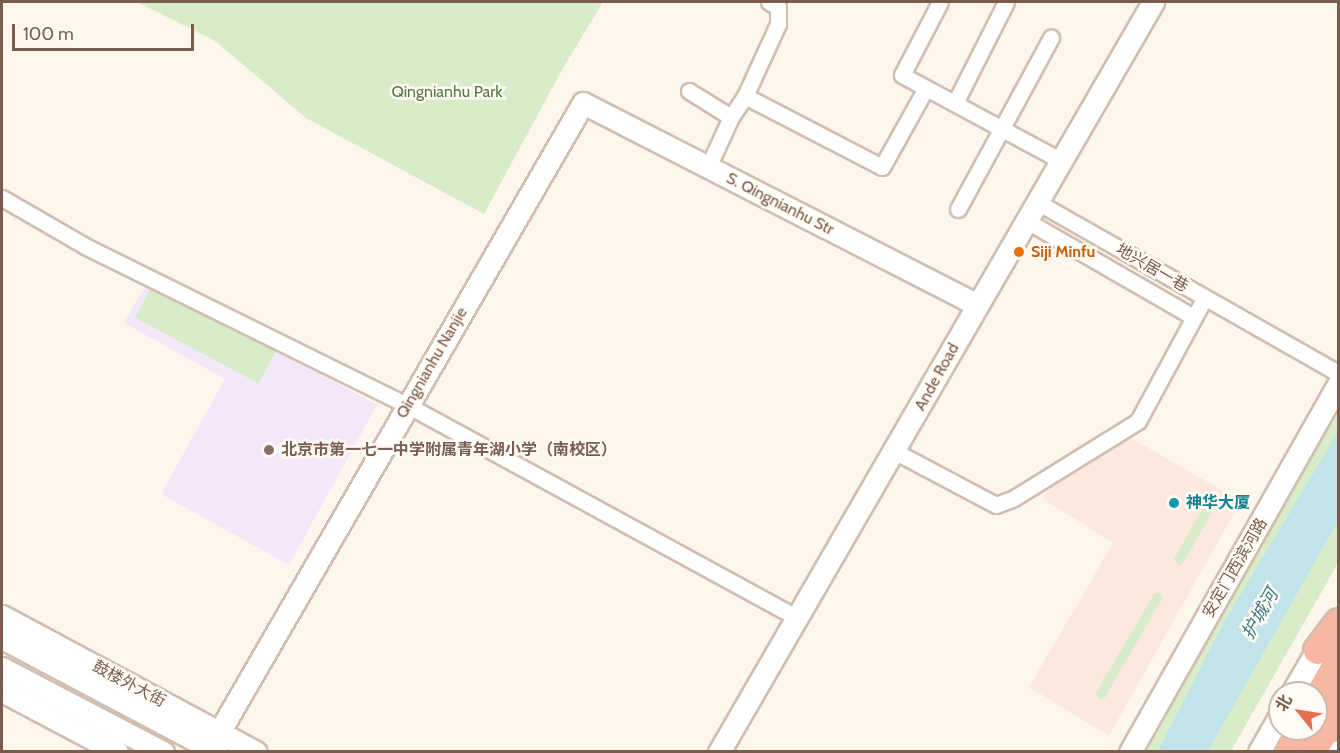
<!DOCTYPE html>
<html>
<head>
<meta charset="utf-8">
<style>
	body { margin:0 }
	#map { position:relative; width:1340px; height:753px; overflow:hidden; background:#fdf6ec; font-family:Cabin,"Noto Sans SC",sans-serif }
	div>[style] { position:absolute }
	[style*='--x'] { left:calc(var(--x)*1px); top:calc(var(--y)*1px); width:calc(var(--w)*1px); rotate:calc(var(--a)*1deg) }
	.commercial>* { inset:0; background:#fde8e0 }
	.education>* { inset:0; background:#f3e8fa }
	.green>* { inset:0; background:#d8ecc9; transform-origin:0 0 }
	.water>* { inset:0; background:#bfe3e8 }
	.roads { filter:drop-shadow(2px 0 #d1beb0) drop-shadow(-2px 0 #d1beb0) drop-shadow(0 2px #d1beb0) drop-shadow(0 -2px #d1beb0) }
	.street>* { height:15px; margin:-7.5px; padding:0 7.5px; transform-origin:7.5px; border-radius:7.5px; background:#fff }
	.secondary>* { height:21px; margin:-10.5px; padding:0 10.5px; transform-origin:10.5px; border-radius:10.5px; background:#fff }
	.highway>* { height:27px; margin:-13.5px; padding:0 13.5px; transform-origin:13.5px; border-radius:13.5px; background:#f7b7a3 }
	.dots>* { width:16px; height:16px; translate:-50% -50%; box-sizing:border-box; border:3px solid #fffaf3; border-radius:50% }
	span { translate:-50% -50%; white-space:nowrap; text-align:center; line-height:1.15; -webkit-text-stroke:5px #fffaf3; paint-order:stroke }
	.park-label { font-size:16px; color:#537a41 }
	.street-label { font-size:16px; color:#7a5c4d }
	.food-label { font-size:16px; color:#c56008; font-weight:700 }
	.left { translate:0 -50%; text-align:left }
	.education-label { font-size:16px; color:#785e54; font-weight:700 }
	.culture-label { font-size:16px; color:#0d838f; font-weight:700 }
	.water-label { font-size:18px; color:#437c86; font-style:italic }
	.frame { position:absolute; inset:0; border:3px solid #7a5c4d; pointer-events:none }
	.north { position:absolute; left:1268px; top:681px; width:60px; height:60px; box-sizing:border-box; background:#fffaf3; border:2px solid #cabbb1; border-radius:50%; rotate:300deg; font-size:16px; font-weight:700; line-height:24px; text-align:center; color:#7a5c4d }
	.north::after { content:''; display:block; margin:auto; width:21px; height:27px; background:#e76f51; clip-path:polygon(50% 0,100% 100%,50% 72%,0 100%) }
	.scale { position:absolute; left:12px; top:24px; width:182px; height:27px; box-sizing:border-box; border:3px solid #7a5c4d; border-top:0; padding-left:8px; font-size:18px; line-height:21px; white-space:nowrap; color:#7a5c4d; -webkit-text-stroke:4px #fffaf3; paint-order:stroke }
</style>
</head>
<body>
<div id="map">
	<div class="commercial">
		<i style="clip-path:polygon(1131px 438px,1241px 501px,1109px 736px,1029px 687px,1113px 543px,1043px 499px,1048px 490px)"></i>
	</div>
	<div class="education">
		<i style="clip-path:polygon(149px 279px,377px 405px,289px 565px,161px 494px,225px 379px,124px 323px)"></i>
	</div>
	<div class="green">
		<i style="clip-path:polygon(137px 2px,603px 2px,563px 68px,484px 214px,306px 118px,215px 41px)"></i>
		<i style="left:152px;top:286px;width:140px;height:36px;rotate:28deg"></i>
		<i style="clip-path:polygon(1338px 403px,1338px 563px,1231px 751px,1146px 752px)"></i>
		<i style="clip-path:polygon(1213px 498px,1218px 502px,1186px 558px,1179px 566px,1174px 559px,1208px 499px)"></i>
		<i style="clip-path:polygon(1159px 593px,1163px 597px,1104px 699px,1100px 700px,1096px 693px,1154px 594px)"></i>
	</div>
	<div class="water">
		<i style="clip-path:polygon(1338px 432px,1338px 521px,1208px 751px,1158px 751px,1224px 622px)"></i>
	</div>
	<div class="roads">
		<div class="street">
			<i style="--x:769;--y:2;--w:10;--a:29"></i>
			<i style="--x:778;--y:7;--w:17;--a:90"></i>
			<i style="--x:778;--y:24;--w:79;--a:114.6"></i>
			<i style="--x:745;--y:96;--w:154;--a:27.4"></i>
			<i style="--x:882;--y:167;--w:90;--a:-60.9"></i>
			<i style="--x:940;--y:2;--w:82;--a:117.5"></i>
			<i style="--x:902;--y:75;--w:179;--a:28.3"></i>
			<i style="--x:689;--y:91;--w:49;--a:31.8"></i>
			<i style="--x:731;--y:117;--w:25;--a:-56"></i>
			<i style="--x:955;--y:103;--w:113;--a:-63.2"></i>
			<i style="--x:708;--y:167;--w:55;--a:-65.3"></i>
			<i style="--x:2;--y:198;--w:96;--a:30"></i>
			<i style="--x:85;--y:246;--w:359;--a:26.3"></i>
			<i style="--x:407;--y:405;--w:443;--a:28.6"></i>
			<i style="--x:1037;--y:202;--w:346;--a:29.6"></i>
			<i style="--x:958;--y:209;--w:195;--a:-61.5"></i>
			<i style="--x:1027;--y:221;--w:192;--a:30"></i>
			<i style="--x:894;--y:451;--w:115;--a:27.9"></i>
			<i style="--x:996;--y:505;--w:19;--a:-21"></i>
			<i style="--x:1014;--y:498;--w:146;--a:-31.8"></i>
			<i style="--x:1138;--y:421;--w:139;--a:-61.6"></i>
		</div>
		<div class="secondary">
			<i style="--x:2;--y:616;--w:288;--a:28.2"></i>
			<i style="--x:2;--y:638;--w:243;--a:27.9"></i>
			<i style="--x:2;--y:668;--w:182;--a:27.6"></i>
			<i style="--x:2;--y:691;--w:130;--a:27.9"></i>
			<i style="--x:1292;--y:693;--w:66;--a:-59.9"></i>
			<i style="--x:210;--y:748;--w:745;--a:-59.96"></i>
			<i style="--x:583;--y:103;--w:443;--a:27.1"></i>
			<i style="--x:719;--y:752;--w:867;--a:-59.94"></i>
			<i style="--x:1130;--y:752;--w:423;--a:-60.5"></i>
			<i style="--x:1259;--y:752;--w:43;--a:-60.4"></i>
			<i style="--x:1338;--y:752;--w:1;--a:-90"></i>
		</div>
		<div class="highway">
			<i style="--x:1317;--y:650;--w:35;--a:-53"></i>
			<i style="--x:1316;--y:701;--w:46;--a:-61.2"></i>
			<i style="--x:1288;--y:752;--w:26;--a:-62"></i>
			<i style="--x:1312;--y:752;--w:54;--a:-61"></i>
		</div>
	</div>
	<div class="dots">
		<i style="left:1019px;top:252px;background:#e8710a"></i>
		<i style="left:269px;top:450px;background:#8d6e63"></i>
		<i style="left:1174px;top:503px;background:#0f9aa8"></i>
	</div>
	<div class="park-label">
		<span style="left:447px;top:92px">Qingnianhu Park</span>
	</div>
	<div class="street-label">
		<span style="left:780px;top:204px;rotate:27deg">S. Qingnianhu Str</span>
		<span style="left:1152px;top:268px;rotate:30deg">地兴居一巷</span>
		<span style="left:432px;top:363px;rotate:-60deg">Qingnianhu Nanjie</span>
		<span style="left:937px;top:377px;rotate:-61deg">Ande Road</span>
		<span style="left:1235px;top:568px;rotate:-60deg">安定门西滨河路</span>
		<span style="left:129px;top:684px;rotate:28deg">鼓楼外大街</span>
	</div>
	<div class="food-label">
		<span class="left" style="left:1031px;top:252px">Siji Minfu</span>
	</div>
	<div class="education-label">
		<span class="left" style="left:281px;top:450px">北京市第一七一中学附属青年湖小学（南校区）</span>
	</div>
	<div class="culture-label">
		<span class="left" style="left:1186px;top:503px">神华大厦</span>
	</div>
	<div class="water-label">
		<span style="left:1260px;top:614px;rotate:-60deg">护城河</span>
	</div>
	<div class="frame"></div>
	<div class="north">北</div>
	<div class="scale">100 m</div>
</div>
</body>
</html>
